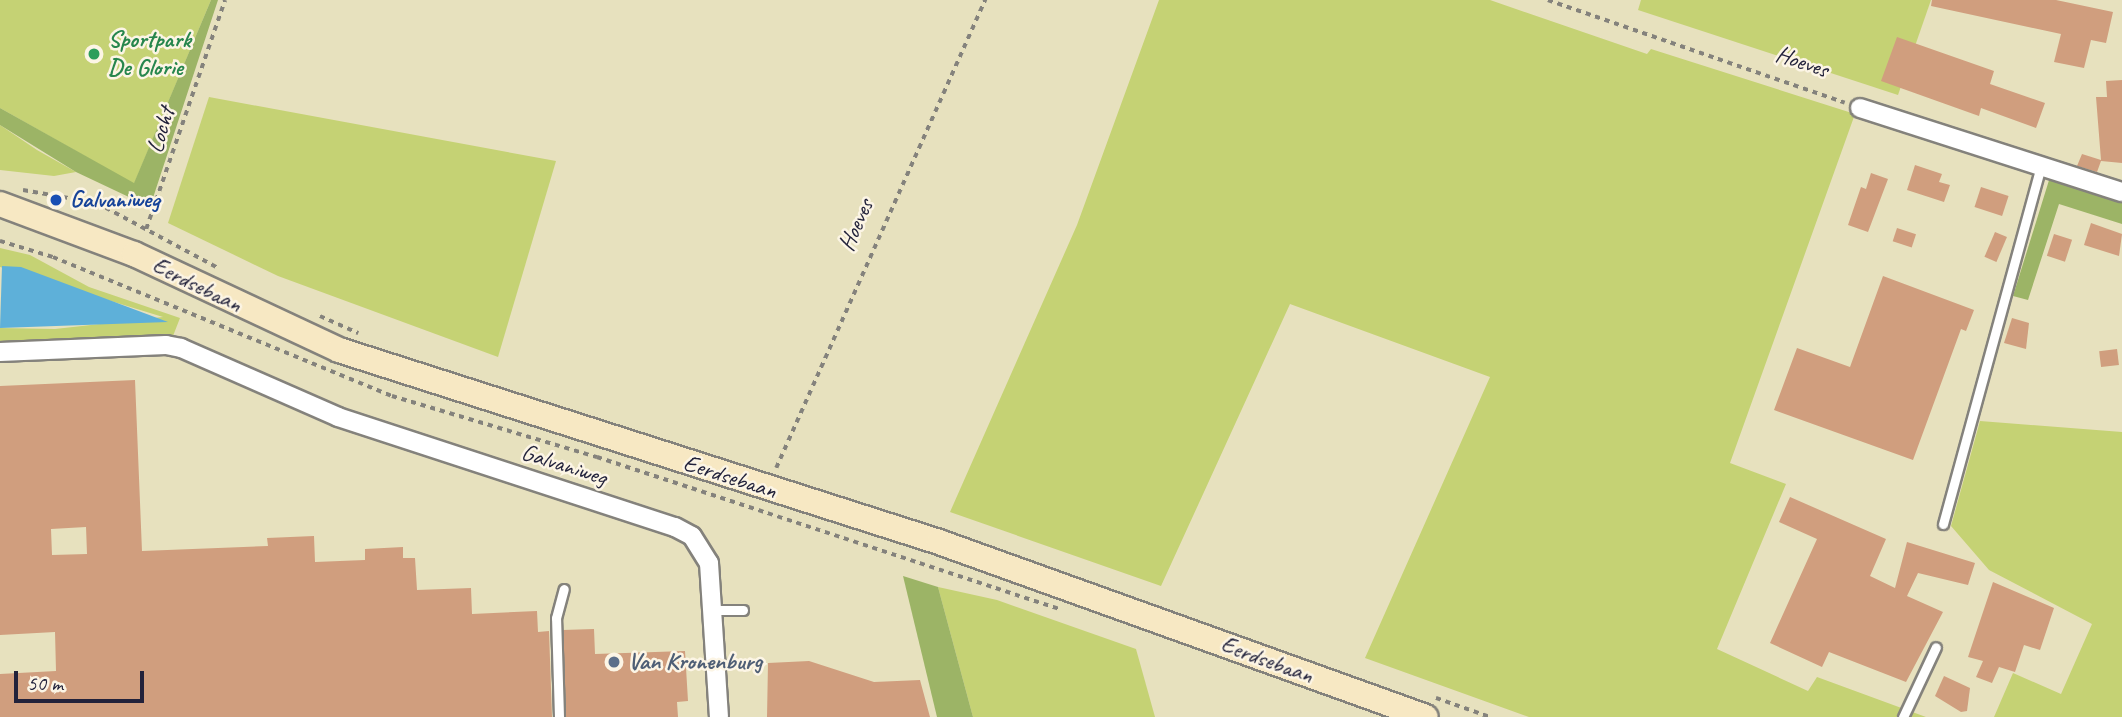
<!DOCTYPE html>
<html>
<head>
<meta charset="utf-8">
<style>
	body { margin:0 }
	#map { position:relative; width:2122px; height:717px; overflow:hidden; background:#e7e1be; font-family:Caveat,sans-serif }
	div>[style] { position:absolute }
	[style*='--x'] { left:calc(var(--x)*1px); top:calc(var(--y)*1px); width:calc(var(--w)*1px); rotate:calc(var(--a)*1deg) }
	.green>* { inset:0; background:#c5d274 }
	.forest>* { inset:0; background:#9cb466 }
	.water>* { inset:0; background:#5eb0d9 }
	.building>* { inset:0; background:#d09e7e; transform-origin:0 0 }
	.path>* { height:3.5px; margin-top:-1.75px; transform-origin:0; background:repeating-linear-gradient(90deg,#84827c 0 5px,transparent 0 10px) }
	.roads { filter:drop-shadow(2px 0 #84827c) drop-shadow(-2px 0 #84827c) drop-shadow(0 2px #84827c) drop-shadow(0 -2px #84827c) }
	.service>* { height:9px; margin:-4.5px; padding:0 4.5px; transform-origin:4.5px; border-radius:4.5px; background:#fff }
	.minor>* { height:18px; margin:-9px; padding:0 9px; transform-origin:9px; border-radius:9px; background:#fff }
	.secondary>* { height:24px; margin:-12px; padding:0 12px; transform-origin:12px; border-radius:12px; background:#f7e8c3 }
	.dots>* { width:19px; height:19px; translate:-50% -50%; box-sizing:border-box; border:4px solid #fcf5e5; border-radius:50% }
	span { translate:-50% -50%; white-space:nowrap; text-align:center; line-height:1.15; -webkit-text-stroke:5px #fcf5e5; paint-order:stroke }
	.leisure-label { font-size:24px; color:#27864d; font-weight:700 }
	.left { translate:0 -50%; text-align:left }
	.street-label { font-size:24px; color:#22223b }
	.transit-label { font-size:24px; color:#164399; font-weight:700 }
	.service-label { font-size:24px; color:#4e5e75; font-weight:700 }
	.scale { position:absolute; left:14px; top:671px; width:130px; height:32px; box-sizing:border-box; border:4px solid #22223b; border-top:0; padding-left:9px; font-size:21px; line-height:24px; white-space:nowrap; color:#22223b; -webkit-text-stroke:5px #fcf5e5; paint-order:stroke }
</style>
</head>
<body>
<div id="map">
	<div class="green">
		<i style="clip-path:polygon(0 0,211px 0,134px 184px,0 108px)"></i>
		<i style="clip-path:polygon(1159px 0,1490px 0,1647px 54px,1651px 49px,1855px 114px,1730px 463px,1786px 484px,1717px 649px,1808px 691px,1817px 677px,1926px 717px,1529px 717px,1365px 658px,1490px 377px,1290px 304px,1161px 586px,950px 512px,1077px 225px)"></i>
		<i style="clip-path:polygon(1641px 0,1931px 0,1898px 95px,1638px 10px)"></i>
		<i style="clip-path:polygon(209px 97px,556px 161px,498px 357px,278px 276px,168px 223px)"></i>
		<i style="clip-path:polygon(0 125px,37px 150px,76px 172px,54px 176px,0 170px)"></i>
		<i style="clip-path:polygon(0 248px,30px 255px,89px 287px,180px 318px,173px 336px,0 342px,0 328px,55px 329px,163px 317px,0 267px)"></i>
		<i style="clip-path:polygon(1980px 421px,2122px 432px,2122px 717px,1994px 717px,2013px 673px,2061px 694px,2092px 624px,1989px 570px,1951px 526px)"></i>
		<i style="clip-path:polygon(938px 587px,997px 600px,1136px 649px,1155px 717px,973px 717px)"></i>
	</div>
	<div class="forest">
		<i style="clip-path:polygon(211px 0,218px 0,150px 207px,76px 172px,0 125px,0 108px,134px 183px)"></i>
		<i style="clip-path:polygon(2050px 177px,2122px 200px,2122px 224px,2059px 204px,2028px 300px,2013px 296px)"></i>
		<i style="clip-path:polygon(903px 576px,938px 587px,973px 717px,937px 717px)"></i>
	</div>
	<div class="water">
		<i style="clip-path:polygon(2px 266px,21px 267px,168px 322px,0 328px)"></i>
	</div>
	<div class="building">
		<i style="clip-path:polygon(1932px 0,2056px 0,2113px 12px,2106px 43px,2091px 40px,2084px 68px,2054px 62px,2061px 34px,1931px 6px)"></i>
		<i style="clip-path:polygon(1897px 37px,1994px 71px,1990px 84px,2045px 103px,2036px 128px,1981px 108px,1979px 116px,1881px 81px)"></i>
		<i style="clip-path:polygon(2122px 80px,2122px 163px,2101px 161px,2097px 172px,2077px 166px,2082px 154px,2101px 160px,2096px 97px,2107px 97px,2106px 81px)"></i>
		<i style="clip-path:polygon(1915px 165px,1942px 174px,1939px 182px,1950px 185px,1944px 202px,1907px 190px)"></i>
		<i style="clip-path:polygon(1871px 173px,1888px 179px,1868px 232px,1848px 225px,1861px 187px,1866px 189px)"></i>
		<i style="left:1981px;top:187px;width:29px;height:21px;rotate:18deg"></i>
		<i style="clip-path:polygon(2091px 223px,2122px 234px,2119px 256px,2084px 245px)"></i>
		<i style="left:1897px;top:228px;width:20px;height:14px;rotate:18deg"></i>
		<i style="left:1995px;top:232px;width:13px;height:27px;rotate:23deg"></i>
		<i style="left:2054px;top:234px;width:19px;height:23px;rotate:18deg"></i>
		<i style="clip-path:polygon(1883px 276px,1974px 310px,1966px 331px,1961px 329px,1913px 460px,1774px 410px,1797px 348px,1850px 367px)"></i>
		<i style="clip-path:polygon(2012px 318px,2029px 323px,2026px 349px,2004px 343px)"></i>
		<i style="left:2117px;top:349px;width:16px;height:18px;rotate:83deg"></i>
		<i style="clip-path:polygon(evenodd,135px 380px,142px 551px,268px 546px,267px 538px,314px 536px,315px 562px,365px 560px,365px 549px,403px 547px,403px 558px,415px 558px,417px 590px,471px 588px,472px 614px,537px 611px,538px 632px,549px 631px,552px 717px,0 717px,0 674px,56px 671px,55px 632px,0 635px,0 386px,135px 380px,86px 527px,87px 554px,52px 555px,51px 529px,86px 527px)"></i>
		<i style="clip-path:polygon(1790px 497px,1886px 539px,1870px 576px,1895px 588px,1907px 542px,1975px 563px,1968px 585px,1918px 573px,1907px 596px,1943px 612px,1906px 682px,1829px 652px,1822px 667px,1770px 643px,1817px 539px,1779px 522px)"></i>
		<i style="clip-path:polygon(1993px 582px,2054px 608px,2040px 650px,2024px 645px,2015px 672px,1999px 667px,1992px 683px,1976px 677px,1983px 661px,1968px 657px)"></i>
		<i style="clip-path:polygon(594px 629px,595px 654px,685px 651px,688px 701px,677px 702px,678px 717px,566px 717px,563px 630px)"></i>
		<i style="clip-path:polygon(809px 661px,874px 682px,920px 680px,930px 717px,767px 717px,768px 663px)"></i>
		<i style="clip-path:polygon(1944px 676px,1970px 688px,1967px 711px,1961px 712px,1935px 696px)"></i>
	</div>
	<div class="path">
		<i style="--x:1548;--y:0;--w:314;--a:19.1"></i>
		<i style="--x:23;--y:190;--w:75;--a:10"></i>
		<i style="--x:97;--y:203;--w:137;--a:28.2"></i>
		<i style="--x:146;--y:229;--w:242;--a:-71"></i>
		<i style="--x:0;--y:241;--w:55;--a:16.8"></i>
		<i style="--x:53;--y:257;--w:366;--a:22.3"></i>
		<i style="--x:392;--y:396;--w:214;--a:16.6"></i>
		<i style="--x:597;--y:457;--w:489;--a:18.2"></i>
		<i style="--x:320;--y:316;--w:42;--a:24.1"></i>
		<i style="--x:776;--y:468;--w:513;--a:-65.94"></i>
		<i style="--x:1436;--y:698;--w:57;--a:19.4"></i>
	</div>
	<div class="roads">
		<div class="service">
			<i style="--x:1943;--y:524;--w:371;--a:-74.7"></i>
			<i style="--x:713;--y:610;--w:30;--a:0"></i>
			<i style="--x:559;--y:717;--w:99;--a:-91.7"></i>
			<i style="--x:556;--y:618;--w:30;--a:-75"></i>
			<i style="--x:1903;--y:717;--w:77;--a:-64.8"></i>
		</div>
		<div class="minor">
			<i style="--x:1860;--y:108;--w:275;--a:17.8"></i>
			<i style="--x:0;--y:352;--w:166;--a:-2.4"></i>
			<i style="--x:166;--y:345;--w:15;--a:11"></i>
			<i style="--x:181;--y:348;--w:171;--a:23.7"></i>
			<i style="--x:338;--y:417;--w:354;--a:18.1"></i>
			<i style="--x:675;--y:527;--w:19;--a:28"></i>
			<i style="--x:692;--y:536;--w:32;--a:58"></i>
			<i style="--x:709;--y:563;--w:154;--a:86.3"></i>
		</div>
		<div class="secondary">
			<i style="--x:0;--y:204;--w:143;--a:20.5"></i>
			<i style="--x:134;--y:254;--w:226;--a:25.1"></i>
			<i style="--x:339;--y:350;--w:630;--a:17.74"></i>
			<i style="--x:939;--y:542;--w:517;--a:19.77"></i>
		</div>
	</div>
	<div class="dots">
		<i style="left:94px;top:54px;background:#2e9e5b"></i>
		<i style="left:56px;top:200px;background:#1a4fb4"></i>
		<i style="left:614px;top:662px;background:#5c6f8a"></i>
	</div>
	<div class="leisure-label">
		<span class="left" style="left:108px;top:54px">Sportpark<br>De Glorie</span>
	</div>
	<div class="street-label">
		<span style="left:1802px;top:62px;rotate:19deg">Hoeves</span>
		<span style="left:161px;top:130px;rotate:-73deg">Locht</span>
		<span style="left:856px;top:225px;rotate:-66deg">Hoeves</span>
		<span style="left:197px;top:285px;rotate:26deg">Eerdsebaan</span>
		<span style="left:564px;top:465px;rotate:18deg">Galvaniweg</span>
		<span style="left:730px;top:477px;rotate:18deg">Eerdsebaan</span>
		<span style="left:1267px;top:660px;rotate:20deg">Eerdsebaan</span>
	</div>
	<div class="transit-label">
		<span class="left" style="left:70px;top:200px">Galvaniweg</span>
	</div>
	<div class="service-label">
		<span class="left" style="left:628px;top:662px">Van Kronenburg</span>
	</div>
	<div class="scale">50 m</div>
</div>
</body>
</html>
